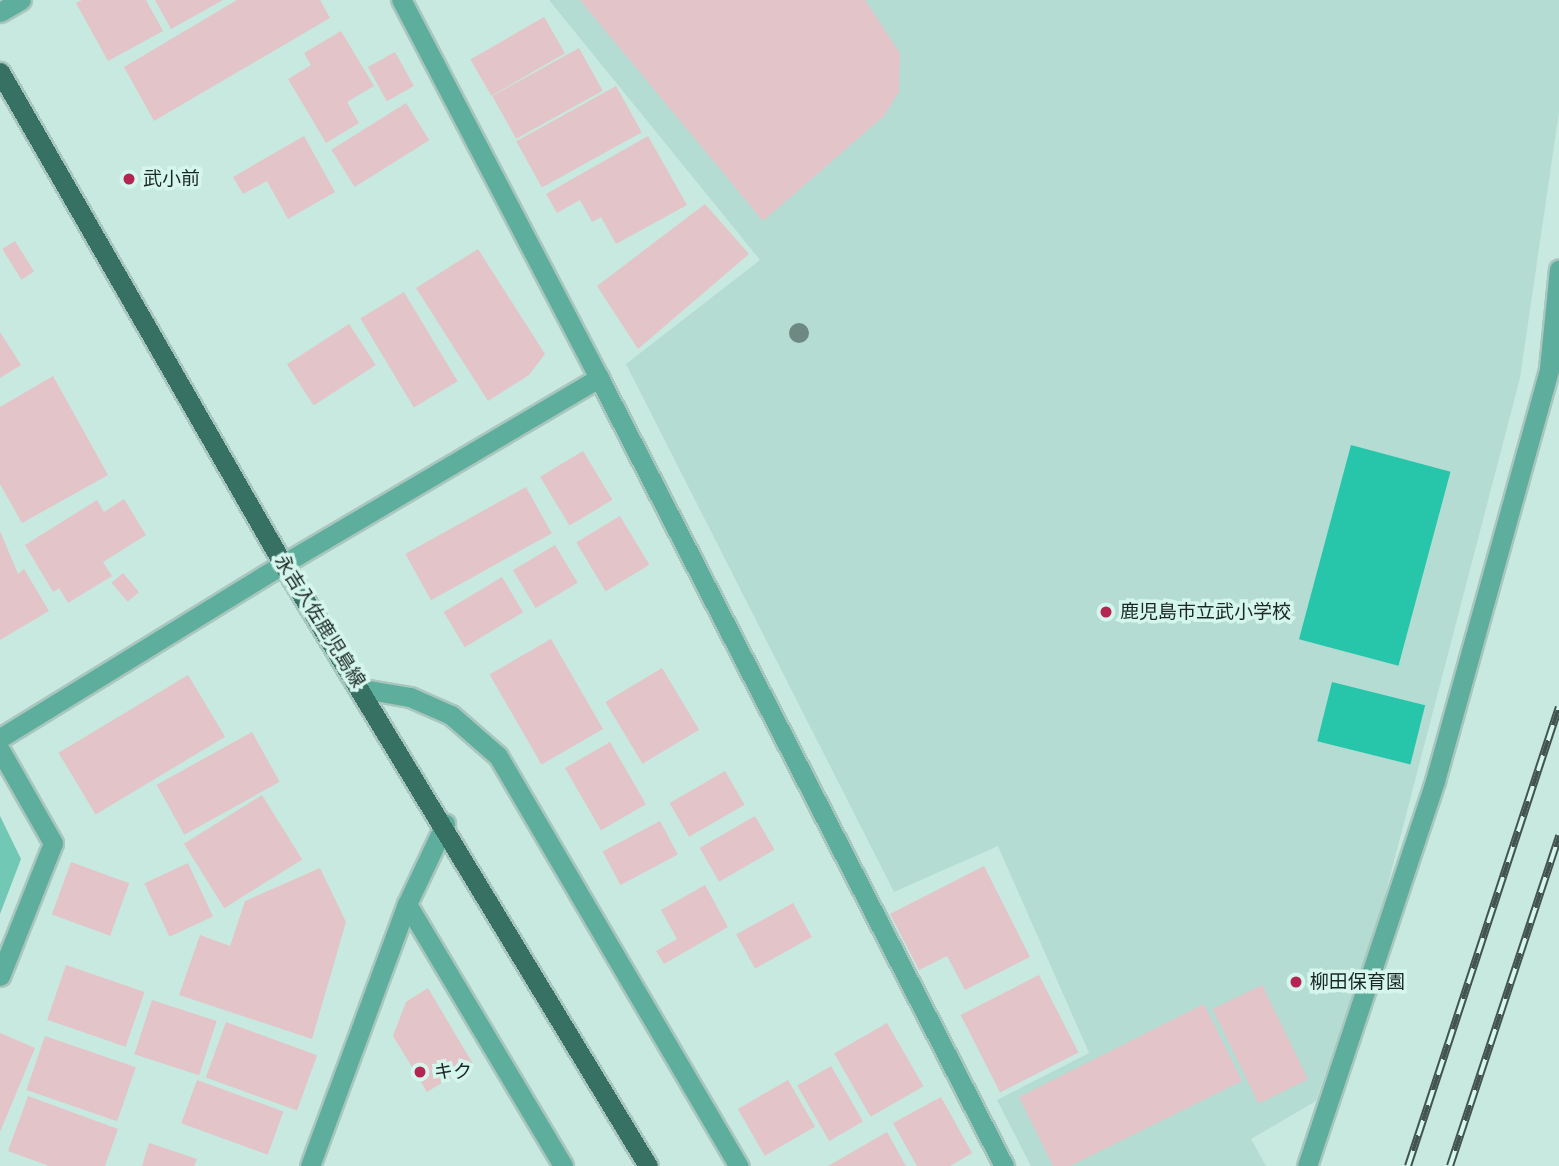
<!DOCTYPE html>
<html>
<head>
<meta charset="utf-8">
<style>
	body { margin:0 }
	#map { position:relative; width:1559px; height:1166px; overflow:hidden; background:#c8e9e0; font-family:"Public Sans","Noto Sans JP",sans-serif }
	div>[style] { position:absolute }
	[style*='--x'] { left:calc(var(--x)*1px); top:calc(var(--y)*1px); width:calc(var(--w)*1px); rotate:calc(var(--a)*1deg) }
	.built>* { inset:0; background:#b4dcd2 }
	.green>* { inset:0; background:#71c8b4 }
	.water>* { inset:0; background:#27c5aa; transform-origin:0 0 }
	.building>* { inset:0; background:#e3c4c8; transform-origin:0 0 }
	.roads { filter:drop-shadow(2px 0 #a9c6be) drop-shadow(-2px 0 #a9c6be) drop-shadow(0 2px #a9c6be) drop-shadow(0 -2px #a9c6be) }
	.minor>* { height:19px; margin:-9.5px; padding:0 9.5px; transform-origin:9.5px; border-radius:9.5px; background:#5dae9c }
	.tertiary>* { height:19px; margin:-9.5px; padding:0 9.5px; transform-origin:9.5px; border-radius:9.5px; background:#5dae9c }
	.primary>* { height:19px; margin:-9.5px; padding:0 9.5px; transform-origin:9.5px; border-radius:9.5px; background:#377164 }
	.rail>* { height:8px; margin-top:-4px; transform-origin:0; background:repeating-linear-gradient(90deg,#d5f6ed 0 16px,#435450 0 32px); box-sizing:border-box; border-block:2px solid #435450 }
	.trees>* { width:20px; height:20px; margin:-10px; border-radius:50%; background:#6d8981 }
	.dots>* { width:19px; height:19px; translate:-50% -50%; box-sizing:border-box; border:4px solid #d5f6ed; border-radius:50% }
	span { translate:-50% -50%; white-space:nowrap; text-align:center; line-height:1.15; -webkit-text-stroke:7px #d5f6ed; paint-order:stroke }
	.poi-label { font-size:19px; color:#1b2724 }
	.left { translate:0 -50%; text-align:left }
	.street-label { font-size:19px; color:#1b2724 }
</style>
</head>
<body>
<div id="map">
	<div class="built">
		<i style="clip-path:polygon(549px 0,1559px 0,1559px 112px,1520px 378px,1381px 911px,1316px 1101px,1251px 1139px,1266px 1166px,1031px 1166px,997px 1100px,1089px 1053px,998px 846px,894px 892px,626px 364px,760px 260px)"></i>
	</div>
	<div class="green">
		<i style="clip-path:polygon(0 816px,21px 859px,0 914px)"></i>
	</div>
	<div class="water">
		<i style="left:1351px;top:445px;width:103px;height:201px;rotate:15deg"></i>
		<i style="left:1332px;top:682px;width:96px;height:61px;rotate:14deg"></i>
	</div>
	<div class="building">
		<i style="clip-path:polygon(82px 0,146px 0,163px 31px,108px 61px,76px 3px)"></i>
		<i style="clip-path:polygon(155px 0,223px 0,171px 29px)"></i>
		<i style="clip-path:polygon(237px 0,320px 0,330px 18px,154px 121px,124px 67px)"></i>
		<i style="clip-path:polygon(580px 0,865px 0,900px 53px,899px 92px,884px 116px,763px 221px)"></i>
		<i style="left:544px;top:17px;width:42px;height:85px;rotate:60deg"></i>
		<i style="clip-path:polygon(341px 31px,374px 86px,347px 102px,359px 123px,326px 143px,288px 79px,311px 65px,304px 53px)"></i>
		<i style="left:579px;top:48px;width:49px;height:99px;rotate:61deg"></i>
		<i style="left:395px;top:52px;width:39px;height:31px;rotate:61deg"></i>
		<i style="left:616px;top:86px;width:53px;height:114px;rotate:61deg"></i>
		<i style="left:406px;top:103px;width:44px;height:88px;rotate:58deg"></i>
		<i style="clip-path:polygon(304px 136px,335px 192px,288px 219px,267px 181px,243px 194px,233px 177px)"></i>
		<i style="clip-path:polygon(648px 136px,687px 205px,616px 244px,601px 217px,592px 222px,580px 200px,557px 213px,546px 194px)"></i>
		<i style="clip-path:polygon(705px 204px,749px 254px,638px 349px,597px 286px)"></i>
		<i style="left:15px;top:241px;width:36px;height:15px;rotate:58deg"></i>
		<i style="clip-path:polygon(478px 249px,545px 354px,529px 375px,488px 401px,416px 288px)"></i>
		<i style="left:404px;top:292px;width:104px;height:51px;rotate:59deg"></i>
		<i style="left:349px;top:324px;width:49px;height:74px;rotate:57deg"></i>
		<i style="clip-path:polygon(0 332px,21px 365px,0 378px)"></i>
		<i style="clip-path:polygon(53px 376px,108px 475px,22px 523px,0 484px,0 407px)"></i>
		<i style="left:583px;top:451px;width:57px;height:50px;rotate:59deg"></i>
		<i style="left:526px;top:487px;width:53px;height:138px;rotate:61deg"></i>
		<i style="clip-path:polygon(124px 499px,146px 535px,103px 562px,112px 576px,68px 603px,59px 588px,53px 592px,25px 545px,97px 500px,104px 512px)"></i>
		<i style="left:620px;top:516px;width:57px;height:51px;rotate:59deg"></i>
		<i style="clip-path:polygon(0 531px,18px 574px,24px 569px,49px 611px,0 640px)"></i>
		<i style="left:555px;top:545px;width:44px;height:49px;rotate:59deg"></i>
		<i style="left:123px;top:573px;width:25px;height:15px;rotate:50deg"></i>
		<i style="left:502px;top:577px;width:41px;height:68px;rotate:59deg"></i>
		<i style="left:551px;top:639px;width:104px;height:71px;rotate:60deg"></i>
		<i style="left:662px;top:668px;width:72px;height:66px;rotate:59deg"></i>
		<i style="left:188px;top:675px;width:72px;height:151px;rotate:59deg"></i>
		<i style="left:252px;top:732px;width:57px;height:109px;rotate:61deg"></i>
		<i style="left:610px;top:742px;width:72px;height:52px;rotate:60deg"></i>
		<i style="left:725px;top:771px;width:39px;height:64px;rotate:60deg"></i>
		<i style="left:262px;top:795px;width:76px;height:92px;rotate:58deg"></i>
		<i style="left:755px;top:816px;width:39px;height:64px;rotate:60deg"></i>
		<i style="left:660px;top:821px;width:38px;height:65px;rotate:62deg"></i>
		<i style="left:71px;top:862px;width:62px;height:56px;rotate:20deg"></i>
		<i style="left:188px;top:863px;width:59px;height:48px;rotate:65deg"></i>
		<i style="clip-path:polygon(984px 866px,1030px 957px,965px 990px,947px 956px,919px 970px,890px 914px)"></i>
		<i style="clip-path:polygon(320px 868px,346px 922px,312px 1039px,179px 995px,200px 935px,230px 946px,245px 901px)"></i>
		<i style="clip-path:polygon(705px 885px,728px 927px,664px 964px,656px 951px,677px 939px,661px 910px)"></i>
		<i style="left:793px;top:903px;width:39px;height:65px;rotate:61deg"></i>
		<i style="left:66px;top:965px;width:83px;height:58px;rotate:19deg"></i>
		<i style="left:1039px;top:975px;width:87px;height:88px;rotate:63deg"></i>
		<i style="left:1262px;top:985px;width:105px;height:55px;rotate:64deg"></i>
		<i style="clip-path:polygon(428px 988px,473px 1064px,427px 1092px,393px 1036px,406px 1002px)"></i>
		<i style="left:152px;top:1000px;width:68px;height:57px;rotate:18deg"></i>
		<i style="clip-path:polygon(1204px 1004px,1242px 1081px,1070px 1166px,1053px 1166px,1019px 1097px)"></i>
		<i style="left:226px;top:1022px;width:97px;height:59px;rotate:20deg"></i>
		<i style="left:887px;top:1023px;width:73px;height:61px;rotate:60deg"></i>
		<i style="clip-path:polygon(0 1033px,35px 1048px,0 1132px)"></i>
		<i style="left:45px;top:1036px;width:96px;height:57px;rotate:19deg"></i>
		<i style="left:831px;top:1066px;width:64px;height:39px;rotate:60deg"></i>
		<i style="left:197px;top:1080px;width:92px;height:46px;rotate:20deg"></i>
		<i style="left:788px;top:1080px;width:54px;height:58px;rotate:60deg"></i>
		<i style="clip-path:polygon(28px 1096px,118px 1129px,105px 1166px,49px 1166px,8px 1151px)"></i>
		<i style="clip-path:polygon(941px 1097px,972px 1153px,950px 1166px,917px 1166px,893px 1123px)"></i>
		<i style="clip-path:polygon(887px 1132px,906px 1166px,828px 1166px)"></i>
		<i style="clip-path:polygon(149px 1143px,197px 1159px,194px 1166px,142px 1166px)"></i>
	</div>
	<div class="roads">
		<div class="minor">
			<i style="--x:0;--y:12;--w:24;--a:-30"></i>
			<i style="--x:599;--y:378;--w:886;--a:62.8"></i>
			<i style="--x:363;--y:689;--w:48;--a:9.7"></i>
			<i style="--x:410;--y:697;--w:45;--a:23.7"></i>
			<i style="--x:451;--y:715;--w:62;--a:41.1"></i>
			<i style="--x:498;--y:756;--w:476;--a:59.6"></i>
			<i style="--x:0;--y:738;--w:332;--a:-31.6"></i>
			<i style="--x:0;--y:750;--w:107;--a:60.3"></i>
			<i style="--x:53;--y:843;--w:143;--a:111.7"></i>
			<i style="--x:407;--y:904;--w:305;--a:59.2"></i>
			<i style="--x:310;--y:1166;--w:279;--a:-69.7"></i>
			<i style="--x:407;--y:904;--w:89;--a:-64.6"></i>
			<i style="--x:1307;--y:1166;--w:406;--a:-71.6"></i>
			<i style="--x:1435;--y:781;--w:427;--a:-74.5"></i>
			<i style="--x:1549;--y:369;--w:100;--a:-84.3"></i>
		</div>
		<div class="tertiary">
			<i style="--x:283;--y:564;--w:367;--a:-30.5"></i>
			<i style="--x:599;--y:378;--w:427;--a:-117.6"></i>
		</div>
		<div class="primary">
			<i style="--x:0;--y:72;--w:568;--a:60.09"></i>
			<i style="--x:283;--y:564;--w:704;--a:58.77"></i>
		</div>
	</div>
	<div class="rail">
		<i style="--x:1408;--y:1166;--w:483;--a:-71.8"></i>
		<i style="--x:1450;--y:1166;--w:348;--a:-71.7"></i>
	</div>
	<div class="trees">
		<i style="left:799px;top:333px"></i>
	</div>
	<div class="dots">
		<i style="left:129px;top:179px;background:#b52551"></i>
		<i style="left:1106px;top:612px;background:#b52551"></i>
		<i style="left:1296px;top:982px;background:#b52551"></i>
		<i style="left:420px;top:1072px;background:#b52551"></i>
	</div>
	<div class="poi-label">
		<span class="left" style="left:143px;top:179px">武小前</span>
		<span class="left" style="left:1120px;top:612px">鹿児島市立武小学校</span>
		<span class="left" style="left:1310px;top:982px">柳田保育園</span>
		<span class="left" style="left:434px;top:1072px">キク</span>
	</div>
	<div class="street-label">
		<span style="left:320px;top:621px;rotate:58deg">永吉入佐鹿児島線</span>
	</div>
</div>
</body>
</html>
